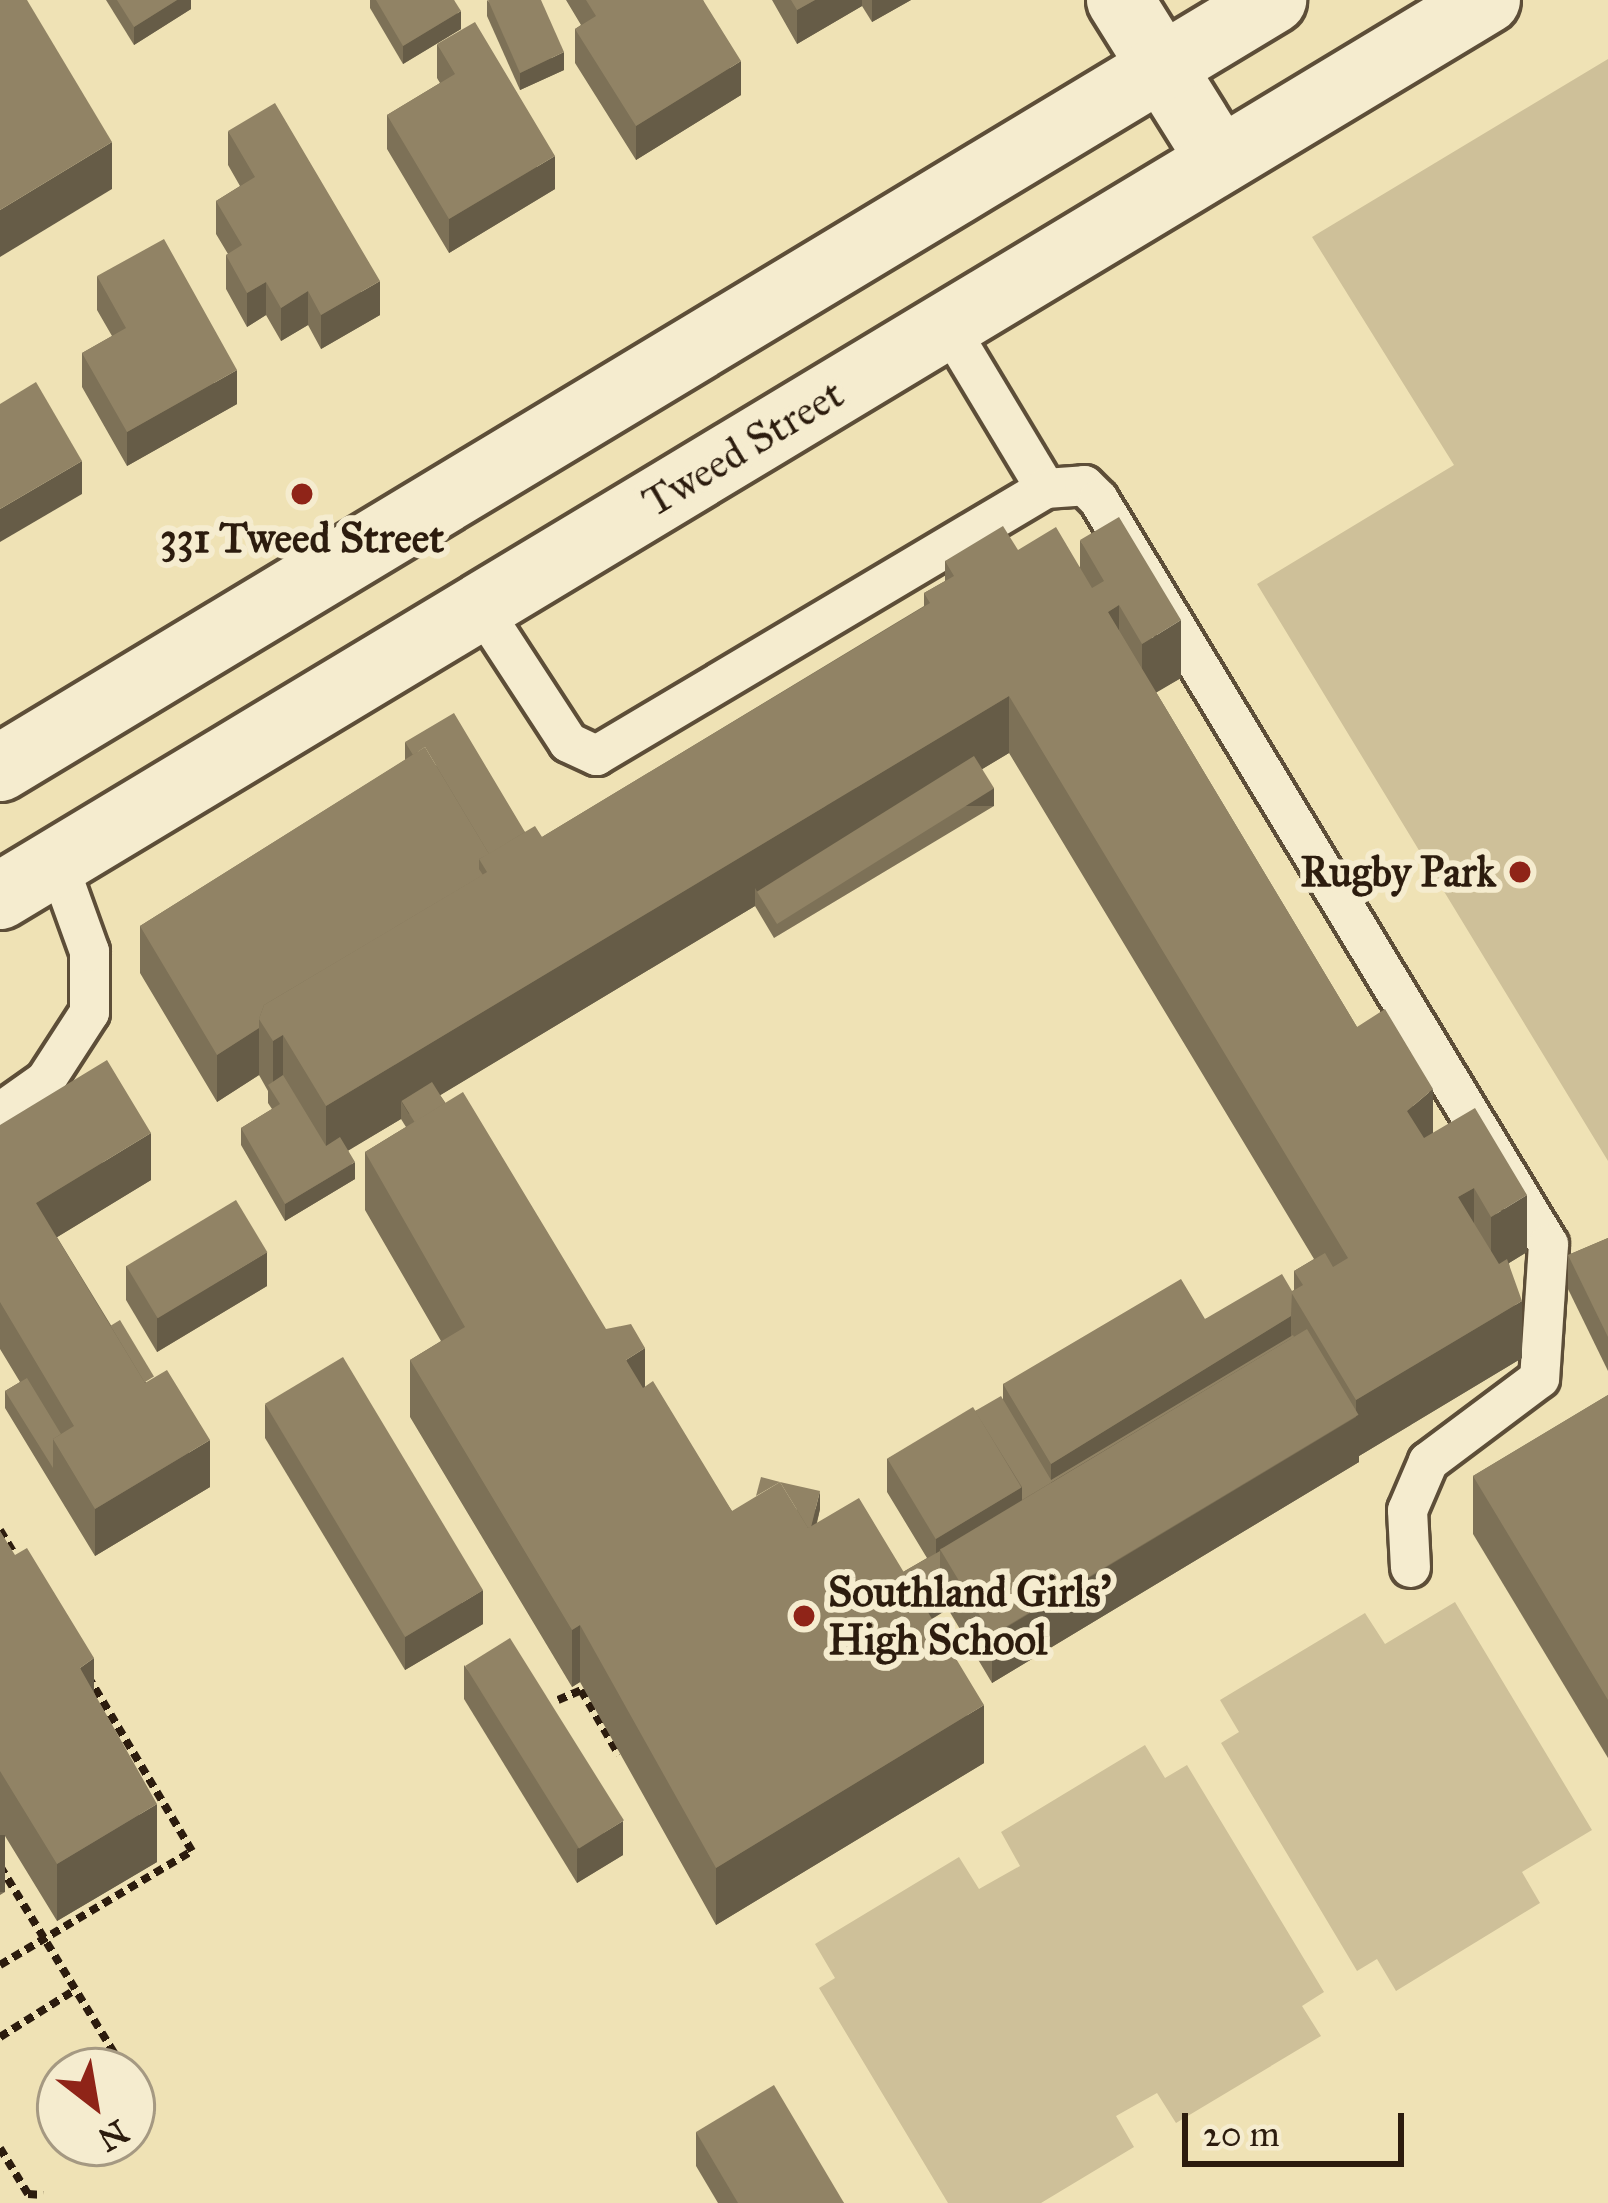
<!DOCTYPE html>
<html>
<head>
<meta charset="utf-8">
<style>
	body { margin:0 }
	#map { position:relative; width:1608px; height:2203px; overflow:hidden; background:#efe2b5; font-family:"IM FELL Great Primer",serif }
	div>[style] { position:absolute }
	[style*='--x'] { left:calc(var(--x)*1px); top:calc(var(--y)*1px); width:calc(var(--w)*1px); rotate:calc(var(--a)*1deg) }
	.green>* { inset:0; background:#cec099 }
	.path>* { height:8px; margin-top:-4px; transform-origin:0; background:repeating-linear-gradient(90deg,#2c1c0e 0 9px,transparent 0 15px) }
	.roads { filter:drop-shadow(3px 0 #5d4e38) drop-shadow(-3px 0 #5d4e38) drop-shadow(0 3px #5d4e38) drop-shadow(0 -3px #5d4e38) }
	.lane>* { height:39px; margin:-19.5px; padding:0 19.5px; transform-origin:19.5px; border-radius:19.5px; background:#f5eccf }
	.street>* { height:66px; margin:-33px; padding:0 33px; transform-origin:33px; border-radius:33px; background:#f5eccf }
	.secondary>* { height:66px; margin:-33px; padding:0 33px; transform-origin:33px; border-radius:33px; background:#f5eccf }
	.wall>* { inset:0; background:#7d7157 }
	.shaded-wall>* { inset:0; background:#665c47; transform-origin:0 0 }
	.building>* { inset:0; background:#918365; transform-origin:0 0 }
	.dots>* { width:33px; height:33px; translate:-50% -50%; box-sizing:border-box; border:6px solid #f5eccf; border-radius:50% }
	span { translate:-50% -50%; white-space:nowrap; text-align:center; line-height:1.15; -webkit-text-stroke:12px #f5eccf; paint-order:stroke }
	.street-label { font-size:42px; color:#2c1c0e }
	.poi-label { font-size:42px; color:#2c1c0e; font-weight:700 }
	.right { translate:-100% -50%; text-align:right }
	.left { translate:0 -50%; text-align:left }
	.north { position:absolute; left:36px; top:2047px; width:120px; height:120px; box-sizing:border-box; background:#f5eccf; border:3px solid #a59982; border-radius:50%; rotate:149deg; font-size:33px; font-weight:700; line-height:48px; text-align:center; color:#2c1c0e }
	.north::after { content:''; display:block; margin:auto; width:42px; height:54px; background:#8f2418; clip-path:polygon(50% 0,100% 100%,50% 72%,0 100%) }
	.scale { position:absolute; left:1182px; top:2113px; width:222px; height:54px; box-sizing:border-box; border:6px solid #2c1c0e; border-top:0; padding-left:15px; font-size:36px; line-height:42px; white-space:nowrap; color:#2c1c0e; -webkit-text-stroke:9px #f5eccf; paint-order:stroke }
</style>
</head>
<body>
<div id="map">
	<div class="green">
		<i style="clip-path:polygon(1608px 59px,1608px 1161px,1257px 584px,1454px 465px,1312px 237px)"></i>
		<i style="clip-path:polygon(1455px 1602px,1592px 1830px,1522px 1872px,1540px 1903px,1396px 1991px,1377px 1959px,1357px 1971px,1221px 1743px,1239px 1732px,1220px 1700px,1365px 1613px,1385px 1644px)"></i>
		<i style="clip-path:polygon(1145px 1745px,1165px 1778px,1187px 1765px,1324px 1992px,1302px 2006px,1321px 2036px,1176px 2123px,1157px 2093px,1116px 2116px,1134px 2147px,1041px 2203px,948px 2203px,819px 1988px,835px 1978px,815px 1944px,959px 1857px,979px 1889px,1020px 1866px,1001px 1832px)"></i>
	</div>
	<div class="path">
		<i style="--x:0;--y:1530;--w:37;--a:59"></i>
		<i style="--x:558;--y:1700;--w:25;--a:-23"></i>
		<i style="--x:581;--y:1690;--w:75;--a:59.7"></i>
		<i style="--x:0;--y:1866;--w:240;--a:58.6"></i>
		<i style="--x:0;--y:1965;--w:223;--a:-30.7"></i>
		<i style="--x:192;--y:1851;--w:201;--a:-120.8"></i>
		<i style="--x:0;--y:2037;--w:89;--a:-32.1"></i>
		<i style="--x:132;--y:2083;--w:39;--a:59"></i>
		<i style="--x:0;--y:2148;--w:54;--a:58.7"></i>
		<i style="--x:28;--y:2194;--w:15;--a:4"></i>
	</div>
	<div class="roads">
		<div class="lane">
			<i style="--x:947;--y:325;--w:190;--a:59"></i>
			<i style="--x:480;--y:607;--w:161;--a:56.9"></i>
			<i style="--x:568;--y:742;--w:31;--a:25"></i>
			<i style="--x:596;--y:755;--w:522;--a:-30.74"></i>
			<i style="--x:1045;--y:488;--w:39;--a:-4"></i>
			<i style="--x:1084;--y:485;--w:20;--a:45"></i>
			<i style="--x:1098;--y:499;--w:870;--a:58.87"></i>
			<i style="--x:1548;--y:1244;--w:134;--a:93.8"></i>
			<i style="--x:1539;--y:1378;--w:139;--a:143.2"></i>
			<i style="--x:1428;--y:1461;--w:53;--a:113.2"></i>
			<i style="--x:1407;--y:1510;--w:57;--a:87"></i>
			<i style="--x:0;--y:1112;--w:55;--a:-35.4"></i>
			<i style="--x:45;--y:1080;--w:81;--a:-57.1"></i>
			<i style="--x:89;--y:1012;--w:61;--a:-90"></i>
			<i style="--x:89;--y:951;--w:95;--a:-109.8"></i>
		</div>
		<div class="street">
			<i style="--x:1120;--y:0;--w:189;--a:58"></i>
		</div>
		<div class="secondary">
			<i style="--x:0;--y:768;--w:1487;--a:-31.1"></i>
			<i style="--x:0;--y:896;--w:1736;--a:-31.07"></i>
		</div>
	</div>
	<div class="wall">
		<i style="clip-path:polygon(106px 0,191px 0,191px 9px,134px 45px)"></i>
		<i style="clip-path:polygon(370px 0,454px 0,461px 29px,403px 64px,370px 8px)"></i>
		<i style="clip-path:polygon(487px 0,564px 70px,520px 90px,487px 16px)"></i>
		<i style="clip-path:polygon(566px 0,703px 0,741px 95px,636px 160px,575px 63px,575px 29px,581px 25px)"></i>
		<i style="clip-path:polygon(772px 0,911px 0,872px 22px,862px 6px,797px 44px)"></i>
		<i style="clip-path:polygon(437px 44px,555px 189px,449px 253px,387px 149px,387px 115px,440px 83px,437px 78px)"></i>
		<i style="clip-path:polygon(228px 131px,380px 315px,321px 349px,308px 325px,281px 341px,266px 315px,247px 327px,226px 289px,226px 255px,228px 254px,216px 234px,216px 201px,240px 186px,228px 165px)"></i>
		<i style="clip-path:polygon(97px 276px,237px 404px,127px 466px,82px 387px,82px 353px,112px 336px,97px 310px)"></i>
		<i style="clip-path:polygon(evenodd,1080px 540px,1181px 678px,1156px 692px,1357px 1027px,1433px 1133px,1527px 1252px,1509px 1263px,1522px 1358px,1359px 1456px,1359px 1462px,992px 1683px,948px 1609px,932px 1619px,984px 1763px,716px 1925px,580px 1682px,572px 1687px,410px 1417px,410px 1360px,441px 1341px,365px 1210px,365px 1152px,406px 1127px,401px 1119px,348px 1150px,355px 1179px,285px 1221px,241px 1145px,241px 1128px,272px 1109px,268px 1103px,268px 1091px,259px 1075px,217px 1102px,140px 973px,140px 926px,405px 760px,405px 742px,525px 832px,542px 837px,924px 606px,924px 593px,945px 581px,945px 561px,1018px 550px,1080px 567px,1080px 540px,1009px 753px,1314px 1259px,1294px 1271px,1294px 1290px,1292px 1291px,1003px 1384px,1003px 1400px,975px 1411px,887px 1459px,887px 1492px,927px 1558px,903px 1572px,817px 1523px,820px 1509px,732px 1511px,440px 1095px,755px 906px,774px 938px,994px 806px,982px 769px,1009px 753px)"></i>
		<i style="clip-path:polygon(0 1125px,151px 1180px,57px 1237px,210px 1487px,95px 1556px,5px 1408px,5px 1391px,20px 1382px,0 1349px)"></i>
		<i style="clip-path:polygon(1608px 1238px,1608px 1371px,1568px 1289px,1568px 1255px)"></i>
		<i style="clip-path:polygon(126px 1266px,267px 1286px,157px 1352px,126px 1300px)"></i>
		<i style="clip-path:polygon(1608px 1395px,1608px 1758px,1473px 1534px,1473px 1476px)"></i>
		<i style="clip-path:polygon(265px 1404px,483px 1624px,405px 1670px,265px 1438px)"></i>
		<i style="clip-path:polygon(0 1531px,94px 1692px,157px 1862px,57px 1921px,5px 1836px,5px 1892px,0 1895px)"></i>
		<i style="clip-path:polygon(464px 1665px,623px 1855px,577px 1883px,464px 1699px)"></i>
		<i style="clip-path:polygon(696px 2132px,844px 2203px,718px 2203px,696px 2166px)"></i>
	</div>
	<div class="shaded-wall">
		<i style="clip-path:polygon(177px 0,191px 0,191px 9px,134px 45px,134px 27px)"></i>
		<i style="clip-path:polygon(815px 0,862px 0,862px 6px,797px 44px,797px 10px)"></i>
		<i style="clip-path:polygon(872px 0,911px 0,872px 22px)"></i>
		<i style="clip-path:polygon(461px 11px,461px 29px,403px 64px,403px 46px)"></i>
		<i style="clip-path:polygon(564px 52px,564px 70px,520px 90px,520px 73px)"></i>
		<i style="clip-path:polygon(741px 61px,741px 95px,636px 160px,636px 126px)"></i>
		<i style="clip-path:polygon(112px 142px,112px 189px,0 257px,0 210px)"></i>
		<i style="clip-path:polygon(555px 156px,555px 189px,449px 253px,449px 219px)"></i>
		<i style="clip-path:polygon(380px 281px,380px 315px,321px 349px,321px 315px)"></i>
		<i style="clip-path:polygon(266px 282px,266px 315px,247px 327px,247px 293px)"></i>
		<i style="clip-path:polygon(308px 291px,308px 325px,281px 341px,281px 308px)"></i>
		<i style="clip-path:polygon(237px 370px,237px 404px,127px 466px,127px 432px)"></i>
		<i style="clip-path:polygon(82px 461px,82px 494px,0 542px,0 509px)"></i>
		<i style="clip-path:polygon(1119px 605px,1119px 663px,1108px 612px)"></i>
		<i style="clip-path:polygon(1181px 620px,1181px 678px,1142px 701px,1142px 644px)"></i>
		<i style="clip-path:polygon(1009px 696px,1009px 753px,763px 901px,755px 888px,755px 906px,409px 1114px,401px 1101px,401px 1119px,326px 1164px,326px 1106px)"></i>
		<i style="left:994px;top:788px;width:18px;height:257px;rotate:90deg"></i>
		<i style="clip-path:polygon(493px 861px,487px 912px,283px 1035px,283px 1093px,273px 1093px,273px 1041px,487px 882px)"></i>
		<i style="clip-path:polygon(259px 1028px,259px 1075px,217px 1102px,217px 1055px)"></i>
		<i style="clip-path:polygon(1433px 1089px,1433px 1147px,1407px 1168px,1407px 1111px)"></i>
		<i style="clip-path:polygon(151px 1133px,151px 1180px,36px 1250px,36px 1203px)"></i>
		<i style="clip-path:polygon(355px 1162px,355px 1179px,285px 1221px,285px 1204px)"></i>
		<i style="clip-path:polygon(1474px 1188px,1474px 1245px,1458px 1197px)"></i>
		<i style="clip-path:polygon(1527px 1195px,1527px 1252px,1491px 1274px,1491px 1217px)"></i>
		<i style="clip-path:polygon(267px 1252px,267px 1286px,157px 1352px,157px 1318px)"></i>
		<i style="clip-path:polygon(1522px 1301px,1522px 1358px,1359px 1456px,1359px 1462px,992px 1683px,992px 1636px,1356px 1417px,1356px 1400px)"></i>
		<i style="clip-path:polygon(1291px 1316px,1291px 1349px,1051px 1498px,1051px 1464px)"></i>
		<i style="clip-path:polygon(645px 1348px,645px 1406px,626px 1360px)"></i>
		<i style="clip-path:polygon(210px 1440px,210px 1487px,95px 1556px,95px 1509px)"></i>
		<i style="clip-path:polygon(1022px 1487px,1022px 1521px,940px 1549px,936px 1573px,936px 1539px)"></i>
		<i style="clip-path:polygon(820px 1491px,820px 1509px,803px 1576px,803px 1559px)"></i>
		<i style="clip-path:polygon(483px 1590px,483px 1624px,405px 1670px,405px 1637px)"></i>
		<i style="clip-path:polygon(948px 1592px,948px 1609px,906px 1634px,906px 1617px)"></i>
		<i style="clip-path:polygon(580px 1625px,580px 1682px,572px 1687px,572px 1630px)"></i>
		<i style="clip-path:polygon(94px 1658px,94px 1716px,80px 1668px)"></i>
		<i style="clip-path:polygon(984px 1705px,984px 1763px,716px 1925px,716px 1868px)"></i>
		<i style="clip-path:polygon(157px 1804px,157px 1862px,57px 1921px,57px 1864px)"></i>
		<i style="clip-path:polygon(623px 1821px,623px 1855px,577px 1883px,577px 1849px)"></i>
		<i style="left:5px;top:1835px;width:57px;height:6px;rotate:90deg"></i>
	</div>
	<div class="building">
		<i style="clip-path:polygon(0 0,27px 0,112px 142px,0 210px)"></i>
		<i style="clip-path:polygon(117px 0,177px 0,134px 27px)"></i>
		<i style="clip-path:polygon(376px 0,454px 0,461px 11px,403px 46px)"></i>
		<i style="clip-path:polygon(488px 0,541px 0,564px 52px,520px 73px)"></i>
		<i style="clip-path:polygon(586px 0,703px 0,741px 61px,636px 126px,575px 29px,596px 16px)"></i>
		<i style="clip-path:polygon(791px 0,815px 0,797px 10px)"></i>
		<i style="clip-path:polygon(475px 22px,555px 156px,449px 219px,387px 115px,455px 74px,437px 44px)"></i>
		<i style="clip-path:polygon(275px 103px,380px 281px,321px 315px,308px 291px,281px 308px,266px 282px,247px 293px,226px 255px,242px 245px,216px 201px,255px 177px,228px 131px)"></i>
		<i style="clip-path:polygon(164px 239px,237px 370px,127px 432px,82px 353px,126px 328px,97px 276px)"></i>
		<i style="clip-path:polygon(36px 382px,82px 461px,0 509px,0 404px)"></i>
		<i style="clip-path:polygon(1119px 517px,1181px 620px,1142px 644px,1119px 605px,1108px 612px,1357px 1027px,1385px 1009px,1433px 1089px,1407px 1111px,1424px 1138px,1475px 1108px,1527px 1195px,1491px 1217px,1474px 1188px,1458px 1197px,1499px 1264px,1507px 1259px,1522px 1301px,1356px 1400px,1291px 1292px,1303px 1285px,1294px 1271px,1325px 1253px,1333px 1267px,1348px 1258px,1009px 696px,326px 1106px,283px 1035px,273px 1041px,259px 1019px,264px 1005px,487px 872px,479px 859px,535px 826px,542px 837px,930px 603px,924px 593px,954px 576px,945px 561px,1003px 526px,1018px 550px,1056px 527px,1092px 588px,1104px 581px,1080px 540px)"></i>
		<i style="clip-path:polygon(454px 713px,525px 832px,489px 854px,425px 747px,413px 755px,405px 742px)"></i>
		<i style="clip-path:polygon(425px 747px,489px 854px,479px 859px,479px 869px,483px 875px,264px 1005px,259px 1019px,259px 1028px,217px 1055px,140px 926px)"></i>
		<i style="left:974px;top:756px;width:38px;height:256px;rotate:58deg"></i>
		<i style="clip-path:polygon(107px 1060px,151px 1133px,36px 1203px,145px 1383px,167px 1370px,210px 1440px,95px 1509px,53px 1439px,74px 1426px,0 1302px,0 1125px)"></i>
		<i style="clip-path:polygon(283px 1075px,326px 1146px,340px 1137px,355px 1162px,285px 1204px,241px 1128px,280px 1104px,268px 1085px)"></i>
		<i style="left:432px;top:1082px;width:25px;height:36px;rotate:58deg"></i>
		<i style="clip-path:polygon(463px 1092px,606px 1329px,631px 1324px,645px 1348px,626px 1360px,643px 1388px,653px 1381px,732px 1511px,780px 1482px,808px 1528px,859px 1498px,984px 1705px,716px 1868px,580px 1625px,572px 1630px,410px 1360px,465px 1327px,365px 1152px)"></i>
		<i style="left:236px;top:1200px;width:61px;height:128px;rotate:59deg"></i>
		<i style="clip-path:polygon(1608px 1238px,1608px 1337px,1568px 1255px)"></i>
		<i style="clip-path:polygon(1282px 1274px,1292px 1291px,1291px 1316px,1051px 1464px,1003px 1384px,1181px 1279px,1205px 1319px)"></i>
		<i style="left:120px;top:1320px;width:66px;height:11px;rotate:59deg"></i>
		<i style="left:1307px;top:1329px;width:100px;height:428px;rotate:59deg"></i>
		<i style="clip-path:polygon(1293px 1335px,1294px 1337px,1022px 1500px,1022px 1487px,975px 1411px,1001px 1396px,1051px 1480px)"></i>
		<i style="left:343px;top:1357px;width:272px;height:91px;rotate:59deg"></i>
		<i style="clip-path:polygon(27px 1378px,61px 1434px,53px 1439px,53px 1468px,5px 1391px)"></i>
		<i style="clip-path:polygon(1608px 1395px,1608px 1700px,1473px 1476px)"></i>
		<i style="left:973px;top:1407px;width:94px;height:100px;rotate:59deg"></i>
		<i style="clip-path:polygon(761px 1477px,780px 1482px,756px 1496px)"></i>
		<i style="clip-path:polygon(780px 1482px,820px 1491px,811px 1527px,808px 1528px)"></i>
		<i style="clip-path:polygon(0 1531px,15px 1555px,27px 1548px,94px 1658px,80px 1668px,157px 1804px,57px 1864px,0 1771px)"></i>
		<i style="clip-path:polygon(940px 1551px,940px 1579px,948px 1592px,924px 1606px,903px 1572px)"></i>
		<i style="left:510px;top:1638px;width:215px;height:53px;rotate:58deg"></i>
		<i style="clip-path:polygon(774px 2085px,844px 2203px,738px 2203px,696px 2132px)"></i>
	</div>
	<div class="dots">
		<i style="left:302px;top:494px;background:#8f2418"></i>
		<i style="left:1520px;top:872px;background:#8f2418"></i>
		<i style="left:804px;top:1616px;background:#8f2418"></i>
	</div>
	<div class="street-label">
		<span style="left:743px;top:448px;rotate:-31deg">Tweed Street</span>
	</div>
	<div class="poi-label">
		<span style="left:302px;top:538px">331 Tweed Street</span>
		<span class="right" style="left:1496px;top:872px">Rugby Park</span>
		<span class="left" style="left:828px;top:1616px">Southland Girls'<br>High School</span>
	</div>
	<div class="north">N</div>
	<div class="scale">20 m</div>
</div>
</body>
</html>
